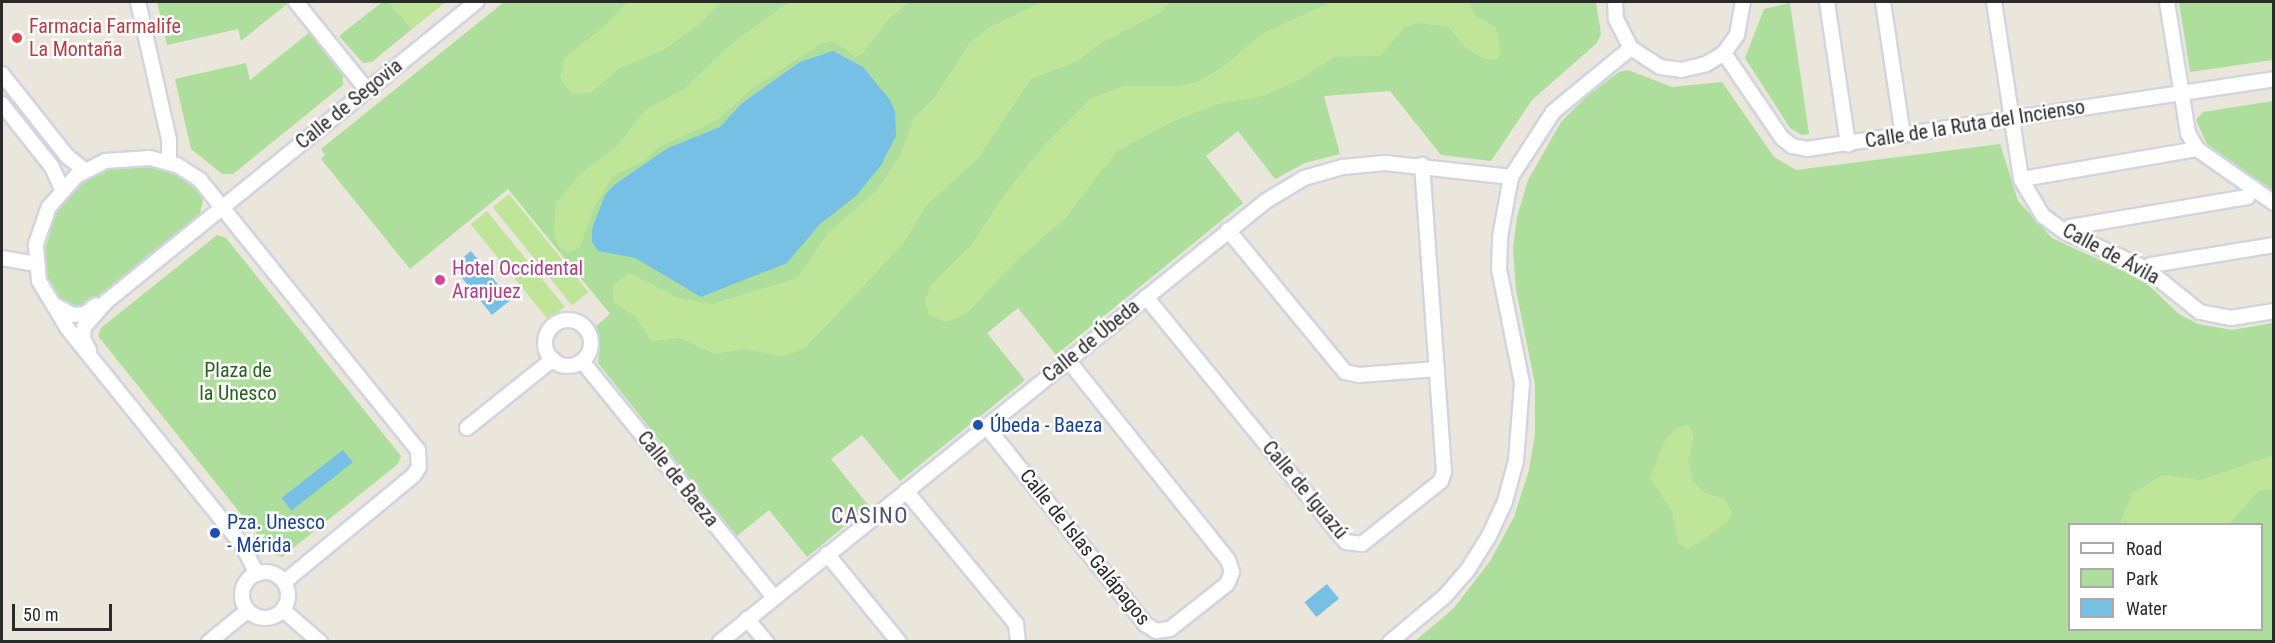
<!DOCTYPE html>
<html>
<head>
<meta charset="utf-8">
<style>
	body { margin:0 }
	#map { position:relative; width:2275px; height:643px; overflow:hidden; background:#ebe6dc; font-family:"Roboto Condensed",sans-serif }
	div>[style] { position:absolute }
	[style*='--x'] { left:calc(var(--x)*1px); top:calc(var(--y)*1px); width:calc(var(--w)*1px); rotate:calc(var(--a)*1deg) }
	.green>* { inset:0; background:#aede9c }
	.pitch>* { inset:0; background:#bfe598; transform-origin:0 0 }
	.water>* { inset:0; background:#76c0e6; transform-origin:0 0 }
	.roads { filter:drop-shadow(2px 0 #d2d4e1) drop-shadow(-2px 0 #d2d4e1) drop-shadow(0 2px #d2d4e1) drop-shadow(0 -2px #d2d4e1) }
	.minor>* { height:14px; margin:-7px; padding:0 7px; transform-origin:7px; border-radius:7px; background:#fff }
	.minor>.ring { margin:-7px; padding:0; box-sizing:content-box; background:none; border:14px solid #fff; border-radius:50% }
	.dots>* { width:16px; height:16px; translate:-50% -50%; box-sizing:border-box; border:3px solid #fff; border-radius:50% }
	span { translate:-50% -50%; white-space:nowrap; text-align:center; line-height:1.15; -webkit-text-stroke:5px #fff; paint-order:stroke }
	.health-label { font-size:20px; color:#be3a42 }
	.left { translate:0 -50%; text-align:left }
	.street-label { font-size:20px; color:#2a2a2a }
	.hotel-label { font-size:20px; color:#b23c85 }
	.park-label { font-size:20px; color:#28621f }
	.transit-label { font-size:20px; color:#164399 }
	.quarter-label { font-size:22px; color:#4d5177; letter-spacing:1.5px }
	.frame { position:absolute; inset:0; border:3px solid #2a2a2a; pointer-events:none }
	.legend { position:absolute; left:2068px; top:523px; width:195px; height:108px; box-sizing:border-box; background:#fff; border:2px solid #aaa; margin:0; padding:8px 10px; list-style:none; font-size:18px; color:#2a2a2a }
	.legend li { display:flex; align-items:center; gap:12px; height:30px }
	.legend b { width:30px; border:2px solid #aaa }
	.scale { position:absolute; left:12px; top:604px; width:100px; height:27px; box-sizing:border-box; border:3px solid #2a2a2a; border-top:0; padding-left:8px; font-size:18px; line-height:21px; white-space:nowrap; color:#2a2a2a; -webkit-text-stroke:4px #fff; paint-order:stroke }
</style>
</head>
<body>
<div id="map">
	<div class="green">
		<i style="clip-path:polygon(157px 2px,285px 2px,287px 4px,241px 41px,238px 29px,167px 45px)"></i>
		<i style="clip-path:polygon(382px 2px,389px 2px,412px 29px,372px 62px,363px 63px,339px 36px)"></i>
		<i style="clip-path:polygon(504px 2px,1596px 2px,1601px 34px,1597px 43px,1532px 100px,1491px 161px,1441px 155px,1390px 91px,1324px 96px,1340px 154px,1305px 163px,1275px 179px,1238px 131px,1206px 156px,1243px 203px,1056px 355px,1018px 308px,987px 333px,1025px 380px,900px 481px,862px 435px,831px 459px,869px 506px,807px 557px,769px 510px,737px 536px,680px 466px,598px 363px,600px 342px,595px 327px,610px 314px,508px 189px,410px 269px,321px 159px,325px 155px,321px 149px)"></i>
		<i style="clip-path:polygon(2179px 2px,2273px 2px,2273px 60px,2190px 72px)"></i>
		<i style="clip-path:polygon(1790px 3px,1809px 134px,1802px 135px,1790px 128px,1745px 58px,1764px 9px)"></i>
		<i style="clip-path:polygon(310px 32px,343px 73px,343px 85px,233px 174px,222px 174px,191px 149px,175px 79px,246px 63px,250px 80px)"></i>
		<i style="clip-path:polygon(evenodd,1628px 70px,1672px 87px,1722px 82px,1774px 157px,1796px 170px,2000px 144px,2018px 201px,2052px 238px,2143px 280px,2179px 314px,2198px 324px,2232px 330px,2273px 323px,2273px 641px,1414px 642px,1454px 608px,1490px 561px,1514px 517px,1529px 470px,1535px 434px,1535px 384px,1516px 290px,1513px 248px,1517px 217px,1528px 180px,1561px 122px,1586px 97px,1619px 72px,1628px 70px,2070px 524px,2262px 524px,2262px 630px,2070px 630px,2070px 524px)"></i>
		<i style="clip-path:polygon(2273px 101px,2274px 190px,2272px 190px,2207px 144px,2196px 120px,2203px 112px)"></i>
		<i style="clip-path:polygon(149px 165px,171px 171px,196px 189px,203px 200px,200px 214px,85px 308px,62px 306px,48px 281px,44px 253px,58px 207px,78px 186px,100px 171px)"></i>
		<i style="clip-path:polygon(217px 235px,226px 238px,401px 456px,398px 464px,282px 557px,273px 554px,98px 336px,101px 328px)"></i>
	</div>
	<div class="pitch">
		<i style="clip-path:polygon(389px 2px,446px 2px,412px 29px)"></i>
		<i style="clip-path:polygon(627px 2px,721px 2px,700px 24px,665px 49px,618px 69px,591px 93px,572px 94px,560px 78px,565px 58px,608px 23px)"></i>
		<i style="clip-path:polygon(789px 2px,909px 2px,887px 21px,862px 54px,856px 57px,834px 41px,821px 44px,754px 87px,716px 121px,657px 148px,644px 161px,613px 176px,595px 205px,579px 249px,568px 252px,559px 247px,554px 235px,556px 203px,581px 173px,615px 148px,645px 110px,684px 89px,732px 43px)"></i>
		<i style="clip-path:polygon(1042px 2px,1170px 2px,1161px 12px,1099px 44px,1078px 61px,1031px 79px,977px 159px,926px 206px,903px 244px,805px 348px,782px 357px,747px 349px,715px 354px,680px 338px,651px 341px,635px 316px,614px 303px,613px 285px,630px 273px,678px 298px,712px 304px,797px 278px,829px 232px,876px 191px,900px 155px,914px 119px,936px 95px,970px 42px,988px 28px)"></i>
		<i style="clip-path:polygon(1331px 2px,1469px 2px,1475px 16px,1496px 27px,1501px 53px,1497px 59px,1484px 59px,1466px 48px,1448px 27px,1418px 23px,1404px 28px,1380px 56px,1334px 57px,1301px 79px,1263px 96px,1217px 104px,1174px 121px,1117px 151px,1065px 219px,1020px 257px,966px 314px,946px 322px,929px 315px,925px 303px,929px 288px,971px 245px,1003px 196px,1046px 143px,1091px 98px,1123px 86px,1178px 86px,1197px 82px,1224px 66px,1263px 33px)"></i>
		<i style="left:509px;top:194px;width:126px;height:21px;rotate:51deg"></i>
		<i style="left:487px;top:211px;width:123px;height:21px;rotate:51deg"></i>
		<i style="clip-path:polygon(1688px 425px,1694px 436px,1688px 461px,1693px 481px,1706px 494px,1724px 498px,1732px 513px,1727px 523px,1689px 549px,1679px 544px,1672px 512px,1650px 478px,1665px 440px,1678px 427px)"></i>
		<i style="clip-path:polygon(2273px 455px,2273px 489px,2258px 491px,2229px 524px,2120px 524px,2132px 493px,2162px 475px,2201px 480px)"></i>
	</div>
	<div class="water">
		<i style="clip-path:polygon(833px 51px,863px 67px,890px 100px,895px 111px,896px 136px,881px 165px,856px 196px,820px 224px,787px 263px,701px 297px,635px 258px,598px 251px,592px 242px,592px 229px,605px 195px,614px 185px,668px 148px,720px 127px,741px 104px,800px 62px)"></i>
		<i style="left:471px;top:251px;width:63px;height:24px;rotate:51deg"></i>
		<i style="left:343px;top:450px;width:16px;height:78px;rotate:52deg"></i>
		<i style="left:1327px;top:584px;width:19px;height:29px;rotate:51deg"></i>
	</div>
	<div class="roads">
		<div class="minor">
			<i style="--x:138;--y:2;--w:141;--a:77.3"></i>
			<i style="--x:169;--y:140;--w:23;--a:90"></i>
			<i style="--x:296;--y:2;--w:113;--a:51.1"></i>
			<i style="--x:1615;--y:2;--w:17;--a:87"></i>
			<i style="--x:1616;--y:19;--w:33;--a:63"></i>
			<i style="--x:1631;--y:48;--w:35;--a:33"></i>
			<i style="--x:1660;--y:67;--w:21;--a:8"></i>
			<i style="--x:1681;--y:70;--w:26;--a:-13"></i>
			<i style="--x:1706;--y:64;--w:21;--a:-31"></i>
			<i style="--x:1724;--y:53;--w:22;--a:-54"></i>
			<i style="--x:1737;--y:35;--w:34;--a:-80"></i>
			<i style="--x:1827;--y:2;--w:144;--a:81.6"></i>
			<i style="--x:1883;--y:2;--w:135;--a:81.5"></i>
			<i style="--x:1994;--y:2;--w:179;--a:81.3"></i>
			<i style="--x:2021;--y:179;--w:43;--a:59.3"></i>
			<i style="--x:2043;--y:216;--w:27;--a:36"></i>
			<i style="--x:2065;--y:232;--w:88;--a:24.2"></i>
			<i style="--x:2145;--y:268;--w:70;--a:38.7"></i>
			<i style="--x:2200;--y:312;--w:32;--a:11"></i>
			<i style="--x:2231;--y:318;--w:44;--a:-9.2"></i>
			<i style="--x:2167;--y:2;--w:133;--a:80.9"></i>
			<i style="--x:2188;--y:133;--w:18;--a:61"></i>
			<i style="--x:2197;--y:149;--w:94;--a:35"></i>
			<i style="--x:1724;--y:53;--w:103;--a:55.7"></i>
			<i style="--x:1782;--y:138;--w:13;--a:39"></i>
			<i style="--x:1792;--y:146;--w:15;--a:11"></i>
			<i style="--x:1807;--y:149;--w:472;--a:-8.5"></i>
			<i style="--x:2;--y:74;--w:105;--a:51.6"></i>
			<i style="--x:67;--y:156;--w:22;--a:39"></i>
			<i style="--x:2;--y:104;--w:80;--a:51.6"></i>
			<i style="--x:52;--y:167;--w:24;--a:66"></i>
			<i style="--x:2028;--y:178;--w:171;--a:-9.7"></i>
			<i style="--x:2070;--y:227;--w:180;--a:-9.6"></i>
			<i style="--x:2247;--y:197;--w:11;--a:-56"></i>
			<i style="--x:1228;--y:230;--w:184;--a:50.5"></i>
			<i style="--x:1345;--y:372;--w:14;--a:12"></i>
			<i style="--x:1359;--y:375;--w:78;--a:-4.4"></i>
			<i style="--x:2;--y:258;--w:36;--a:10"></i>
			<i style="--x:2151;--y:265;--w:125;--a:-9.2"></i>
			<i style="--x:1146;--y:297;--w:316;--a:50.8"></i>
			<i style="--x:1346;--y:542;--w:16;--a:7"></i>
			<i style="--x:1362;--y:544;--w:101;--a:-38.6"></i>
			<i style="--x:1441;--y:481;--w:10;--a:-73"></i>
			<i style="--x:1444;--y:471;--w:307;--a:-94.1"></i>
			<i style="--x:56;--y:306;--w:19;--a:28"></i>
			<i style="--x:73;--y:315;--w:12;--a:-5"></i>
			<i style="--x:85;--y:314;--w:14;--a:-39"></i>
			<i class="ring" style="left:545px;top:320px;width:32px;height:32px"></i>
			<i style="--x:89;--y:350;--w:13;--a:-119"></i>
			<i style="--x:83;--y:339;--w:12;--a:-85"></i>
			<i style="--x:84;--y:327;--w:35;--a:-49"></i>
			<i style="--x:107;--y:301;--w:475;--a:-39"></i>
			<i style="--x:582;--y:361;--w:304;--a:50.9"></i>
			<i style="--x:986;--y:426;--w:254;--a:51.2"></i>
			<i style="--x:1145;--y:624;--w:13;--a:32"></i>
			<i style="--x:1156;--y:631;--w:14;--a:-8"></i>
			<i style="--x:1170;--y:629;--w:73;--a:-38.3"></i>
			<i style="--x:1227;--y:584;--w:13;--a:-67"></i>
			<i style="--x:1232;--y:572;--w:13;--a:-108"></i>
			<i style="--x:1228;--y:560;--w:256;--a:-128.7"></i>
			<i style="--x:467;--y:428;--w:110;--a:-38.7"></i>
			<i style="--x:906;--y:491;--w:173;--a:50.4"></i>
			<i style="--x:1016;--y:624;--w:18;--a:84"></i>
			<i style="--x:827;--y:554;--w:114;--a:50.7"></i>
			<i class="ring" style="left:242px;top:572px;width:32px;height:32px"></i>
			<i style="--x:257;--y:574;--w:31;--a:-117"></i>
			<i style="--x:243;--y:546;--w:279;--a:-128.9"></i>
			<i style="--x:68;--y:329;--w:56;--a:-121.1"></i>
			<i style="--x:39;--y:281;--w:37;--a:-95"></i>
			<i style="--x:36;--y:244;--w:39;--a:-71"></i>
			<i style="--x:49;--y:207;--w:41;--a:-48.9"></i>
			<i style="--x:76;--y:176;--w:33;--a:-27"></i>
			<i style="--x:105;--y:161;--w:45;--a:-3.8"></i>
			<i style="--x:150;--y:158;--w:28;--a:15"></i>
			<i style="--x:177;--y:165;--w:27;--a:33"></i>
			<i style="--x:200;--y:180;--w:347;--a:51.1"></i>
			<i style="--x:418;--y:450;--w:17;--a:87"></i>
			<i style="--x:419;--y:467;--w:9;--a:122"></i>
			<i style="--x:414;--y:475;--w:168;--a:140.5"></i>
			<i style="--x:283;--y:610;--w:49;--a:40.9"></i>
			<i style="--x:747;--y:619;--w:30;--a:50"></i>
			<i style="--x:209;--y:642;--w:49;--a:-39.2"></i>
			<i style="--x:720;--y:642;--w:702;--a:-38.93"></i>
			<i style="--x:1266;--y:201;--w:44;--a:-31.2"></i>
			<i style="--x:1304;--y:178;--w:41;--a:-15.8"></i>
			<i style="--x:1343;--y:167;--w:42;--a:-5.4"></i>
			<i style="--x:1385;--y:163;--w:127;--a:6.3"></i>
			<i style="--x:1390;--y:642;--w:72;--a:-39.9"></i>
			<i style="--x:1445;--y:596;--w:33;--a:-49"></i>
			<i style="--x:1467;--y:571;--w:41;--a:-57.8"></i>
			<i style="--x:1489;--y:536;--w:38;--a:-65"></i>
			<i style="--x:1505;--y:501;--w:41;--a:-74.6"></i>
			<i style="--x:1516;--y:461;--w:78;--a:-85.6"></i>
			<i style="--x:1522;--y:383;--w:116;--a:-101.4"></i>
			<i style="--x:1499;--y:269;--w:32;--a:-88"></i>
			<i style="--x:1500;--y:237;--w:61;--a:-79.6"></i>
			<i style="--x:1511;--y:177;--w:77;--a:-57.1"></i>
			<i style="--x:1553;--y:112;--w:101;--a:-39.4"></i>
		</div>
	</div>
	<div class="dots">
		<i style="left:17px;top:38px;background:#e0444e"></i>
		<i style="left:440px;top:280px;background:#d1479c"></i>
		<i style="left:978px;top:425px;background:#1a4fb4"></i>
		<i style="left:215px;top:533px;background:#1a4fb4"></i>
	</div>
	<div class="health-label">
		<span class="left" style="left:29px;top:38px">Farmacia Farmalife<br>La Montaña</span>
	</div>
	<div class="street-label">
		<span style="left:349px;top:104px;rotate:-39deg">Calle de Segovia</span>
		<span style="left:1975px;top:124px;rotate:-9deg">Calle de la Ruta del Incienso</span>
		<span style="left:2111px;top:254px;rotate:28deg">Calle de Ávila</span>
		<span style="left:1091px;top:341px;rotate:-39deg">Calle de Úbeda</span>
		<span style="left:678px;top:479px;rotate:51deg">Calle de Baeza</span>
		<span style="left:1305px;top:490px;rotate:50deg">Calle de Iguazú</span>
		<span style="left:1085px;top:547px;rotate:51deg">Calle de Islas Galápagos</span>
	</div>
	<div class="hotel-label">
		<span class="left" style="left:452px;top:280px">Hotel Occidental<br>Aranjuez</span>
	</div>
	<div class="park-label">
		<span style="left:238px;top:382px">Plaza de<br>la Unesco</span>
	</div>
	<div class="transit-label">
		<span class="left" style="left:990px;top:425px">Úbeda - Baeza</span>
		<span class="left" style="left:227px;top:534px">Pza. Unesco<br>- Mérida</span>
	</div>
	<div class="quarter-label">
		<span style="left:870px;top:516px">CASINO</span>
	</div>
	<div class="frame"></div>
	<ul class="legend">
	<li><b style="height:8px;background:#fff"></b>Road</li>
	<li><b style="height:16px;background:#aede9c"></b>Park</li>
	<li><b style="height:16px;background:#76c0e6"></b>Water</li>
	</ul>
	<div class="scale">50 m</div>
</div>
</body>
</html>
